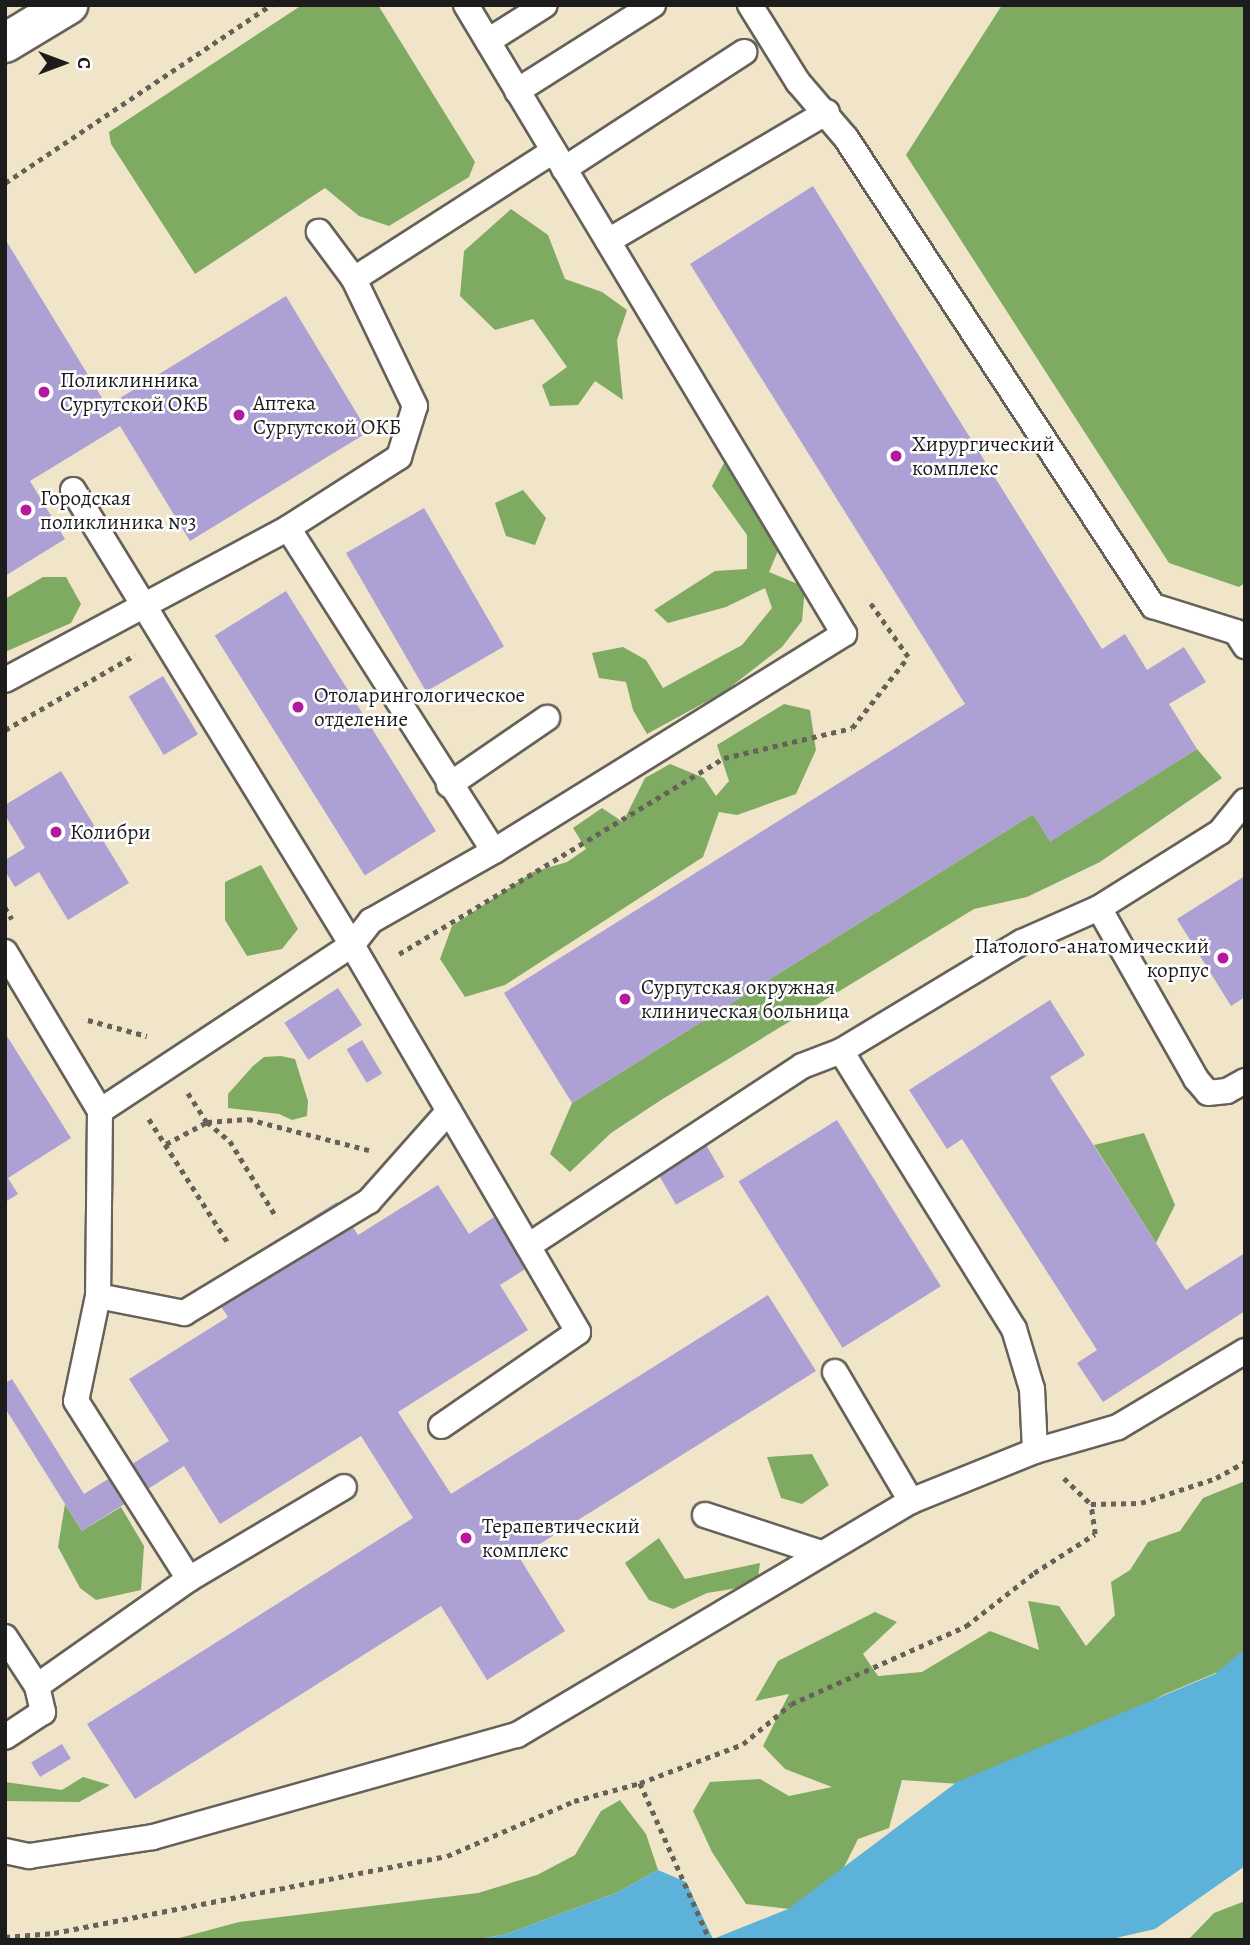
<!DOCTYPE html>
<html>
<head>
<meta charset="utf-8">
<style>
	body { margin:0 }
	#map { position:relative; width:1250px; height:1945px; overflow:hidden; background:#f0e5c9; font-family:Alegreya,serif }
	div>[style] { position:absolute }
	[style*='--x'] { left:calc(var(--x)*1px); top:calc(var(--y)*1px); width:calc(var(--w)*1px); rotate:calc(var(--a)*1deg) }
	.forest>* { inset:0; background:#7faa62 }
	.water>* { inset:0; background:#5cb2d9 }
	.building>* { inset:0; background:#ada0d4; transform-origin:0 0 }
	.path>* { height:4.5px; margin-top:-2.25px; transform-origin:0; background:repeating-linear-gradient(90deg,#666259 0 5px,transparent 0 10px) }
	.roads { filter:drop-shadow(2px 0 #666259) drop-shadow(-2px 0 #666259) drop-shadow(0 2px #666259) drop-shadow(0 -2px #666259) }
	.service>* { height:24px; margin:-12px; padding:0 12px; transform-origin:12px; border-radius:12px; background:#fff }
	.secondary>* { height:38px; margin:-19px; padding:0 19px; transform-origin:19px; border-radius:19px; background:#fff }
	.dots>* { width:19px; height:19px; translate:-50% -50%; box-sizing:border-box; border:4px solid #fff; border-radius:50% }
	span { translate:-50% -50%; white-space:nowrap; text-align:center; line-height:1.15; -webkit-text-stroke:5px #fff; paint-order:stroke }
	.poi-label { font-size:21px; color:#1c1c1c }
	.left { translate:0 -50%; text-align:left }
	.right { translate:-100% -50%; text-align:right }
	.frame { position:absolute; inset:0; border:7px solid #1c1c1c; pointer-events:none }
	.north { position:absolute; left:28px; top:28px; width:70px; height:70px; -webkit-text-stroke:5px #fff; paint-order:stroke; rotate:90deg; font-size:19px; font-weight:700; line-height:28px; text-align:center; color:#1c1c1c }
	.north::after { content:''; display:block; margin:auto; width:24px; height:32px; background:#1c1c1c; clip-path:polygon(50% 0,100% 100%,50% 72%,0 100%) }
</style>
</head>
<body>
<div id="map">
	<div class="forest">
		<i style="clip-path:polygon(302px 5px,378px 5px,475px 162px,469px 177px,389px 226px,359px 216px,325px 188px,195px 274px,111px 144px,109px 132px)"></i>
		<i style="clip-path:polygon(1002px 5px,1245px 5px,1245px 583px,1239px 587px,1169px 563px,906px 155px)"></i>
		<i style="clip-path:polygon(511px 209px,548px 235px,565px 279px,602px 292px,627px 310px,617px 340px,623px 400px,595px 381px,578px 405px,550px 406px,542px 385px,567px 367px,533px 319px,495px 330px,460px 296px,464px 251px)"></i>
		<i style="clip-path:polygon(724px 463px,752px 483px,783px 539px,769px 572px,805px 587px,802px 621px,782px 647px,724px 692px,647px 734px,633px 710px,626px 682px,599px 678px,592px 653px,623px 647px,646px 660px,663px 688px,742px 645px,772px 608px,765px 588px,726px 607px,668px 623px,654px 610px,715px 571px,747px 569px,747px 535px,712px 486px)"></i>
		<i style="clip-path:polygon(523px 490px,546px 518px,535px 545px,506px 536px,495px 503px)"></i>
		<i style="clip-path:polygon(43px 577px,66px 577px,81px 604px,71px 623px,5px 652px,5px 599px)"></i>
		<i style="clip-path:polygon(784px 704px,810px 710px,816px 750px,796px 794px,737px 815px,719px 812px,703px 857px,505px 985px,465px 997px,440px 959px,452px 926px,533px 872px,567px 862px,586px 849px,573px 828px,602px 808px,623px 822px,645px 778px,670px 764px,704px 778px,716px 796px,729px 781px,717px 745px)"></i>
		<i style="clip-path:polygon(1197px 749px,1222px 778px,1100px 862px,1027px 897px,974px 909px,661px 1100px,611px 1133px,570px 1172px,550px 1154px,572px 1103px,1033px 814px,1050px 841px)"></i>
		<i style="clip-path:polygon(261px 865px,298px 929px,282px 949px,247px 956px,225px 920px,225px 882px)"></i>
		<i style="clip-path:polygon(281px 1056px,295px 1059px,308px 1101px,307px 1116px,292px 1120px,279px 1114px,228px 1108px,228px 1094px,253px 1066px,264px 1057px)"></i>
		<i style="clip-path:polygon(1144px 1133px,1175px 1205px,1156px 1243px,1094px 1145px)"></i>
		<i style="clip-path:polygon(812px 1454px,829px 1485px,802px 1504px,781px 1498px,767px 1457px)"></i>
		<i style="clip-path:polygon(1245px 1481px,1245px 1651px,1225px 1669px,1163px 1695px,1045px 1757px,974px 1785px,902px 1780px,889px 1828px,858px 1839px,838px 1879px,789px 1909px,746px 1904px,712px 1852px,693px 1811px,710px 1782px,760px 1779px,789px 1796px,832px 1787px,785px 1769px,763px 1746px,789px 1694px,755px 1701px,778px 1661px,875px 1612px,897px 1622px,863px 1654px,878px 1676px,922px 1672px,990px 1631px,1039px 1650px,1028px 1601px,1059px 1606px,1086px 1646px,1115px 1615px,1111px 1582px,1130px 1570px,1148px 1542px,1180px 1531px,1203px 1498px)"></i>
		<i style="clip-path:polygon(65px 1504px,82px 1531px,121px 1507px,144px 1546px,141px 1590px,96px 1600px,80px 1588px,58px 1547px)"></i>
		<i style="clip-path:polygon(659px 1538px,685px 1579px,760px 1563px,757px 1585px,707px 1593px,673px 1609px,649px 1600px,625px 1563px)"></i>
		<i style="clip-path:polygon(83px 1777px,110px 1785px,79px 1802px,5px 1801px,5px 1782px,62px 1790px)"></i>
		<i style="clip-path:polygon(620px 1800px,646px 1834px,658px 1870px,616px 1893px,507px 1934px,474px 1940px,172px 1940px,239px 1922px,478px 1893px,537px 1875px,575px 1855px,601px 1811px)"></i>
		<i style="clip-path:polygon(1245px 1901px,1245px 1940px,1188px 1940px,1214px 1913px)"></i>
	</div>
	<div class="water">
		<i style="clip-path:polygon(1245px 1649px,1245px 1866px,1155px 1929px,1107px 1940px,474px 1940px,507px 1934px,616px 1893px,658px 1870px,686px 1882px,713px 1939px,788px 1909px,957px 1782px,1215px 1674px)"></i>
	</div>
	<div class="building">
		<i style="clip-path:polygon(813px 186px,1102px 649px,1125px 634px,1147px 670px,1184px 647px,1206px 682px,1169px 704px,1197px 749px,1050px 842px,1033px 814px,572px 1103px,504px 993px,965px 704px,690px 264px)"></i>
		<i style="clip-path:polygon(5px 239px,107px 406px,286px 296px,368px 432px,190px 541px,120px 426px,30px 481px,65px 539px,5px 576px)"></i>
		<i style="left:424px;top:508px;width:160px;height:90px;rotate:60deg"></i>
		<i style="left:286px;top:591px;width:283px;height:84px;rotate:58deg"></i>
		<i style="left:163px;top:676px;width:68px;height:40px;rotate:59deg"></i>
		<i style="clip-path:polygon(61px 771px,129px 883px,68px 920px,39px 872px,15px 887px,5px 871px,5px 860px,25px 848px,5px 815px,5px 805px)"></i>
		<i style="clip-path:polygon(1245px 876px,1245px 997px,1231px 1006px,1177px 919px)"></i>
		<i style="left:338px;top:988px;width:44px;height:64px;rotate:57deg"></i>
		<i style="clip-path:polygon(1050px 1000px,1085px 1055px,1050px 1077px,1186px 1290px,1245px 1253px,1245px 1311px,1103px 1402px,1077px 1363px,1097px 1350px,962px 1139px,947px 1149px,909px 1090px)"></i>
		<i style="clip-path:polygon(5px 1033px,71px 1138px,8px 1178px,18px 1194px,5px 1202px)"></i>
		<i style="left:362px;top:1040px;width:39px;height:18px;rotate:59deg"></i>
		<i style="left:837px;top:1120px;width:196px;height:116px;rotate:58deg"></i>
		<i style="left:705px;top:1143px;width:39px;height:56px;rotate:60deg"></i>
		<i style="clip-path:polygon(438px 1185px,469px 1234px,494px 1217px,527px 1268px,500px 1285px,528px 1330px,398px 1412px,451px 1494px,768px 1295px,816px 1371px,519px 1557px,565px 1631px,487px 1680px,441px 1606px,135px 1799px,87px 1724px,413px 1518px,361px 1436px,220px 1524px,184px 1466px,82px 1531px,5px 1408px,5px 1383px,12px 1379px,84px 1494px,169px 1441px,129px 1379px,228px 1317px,206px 1284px,337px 1202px,358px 1235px)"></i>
		<i style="left:62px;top:1744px;width:17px;height:36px;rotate:59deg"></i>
	</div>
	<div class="path">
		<i style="--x:5;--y:183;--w:320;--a:-33.8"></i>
		<i style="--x:5;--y:730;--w:150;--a:-30"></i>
		<i style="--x:5;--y:907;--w:14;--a:60"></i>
		<i style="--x:399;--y:954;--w:380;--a:-31.1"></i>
		<i style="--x:724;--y:758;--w:131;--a:-13.2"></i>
		<i style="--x:852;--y:728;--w:90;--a:-51.7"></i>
		<i style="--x:908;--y:657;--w:70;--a:-125.1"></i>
		<i style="--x:88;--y:1020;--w:61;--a:15.2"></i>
		<i style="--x:188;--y:1093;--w:35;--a:57"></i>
		<i style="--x:207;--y:1122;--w:30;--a:40"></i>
		<i style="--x:230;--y:1141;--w:90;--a:58.6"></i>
		<i style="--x:149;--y:1119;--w:148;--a:57.4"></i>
		<i style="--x:166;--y:1144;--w:47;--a:-28.2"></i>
		<i style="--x:207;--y:1122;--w:41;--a:-4.2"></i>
		<i style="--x:248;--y:1119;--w:125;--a:14.4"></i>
		<i style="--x:1064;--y:1478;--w:37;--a:44"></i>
		<i style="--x:1091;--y:1504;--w:50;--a:-1.1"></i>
		<i style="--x:1141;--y:1503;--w:79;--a:-18.4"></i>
		<i style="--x:1216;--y:1478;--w:33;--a:-29"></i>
		<i style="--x:640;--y:1783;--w:110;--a:-20.7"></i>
		<i style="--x:743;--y:1744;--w:62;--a:-39.8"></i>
		<i style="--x:791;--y:1704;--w:192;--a:-24"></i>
		<i style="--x:966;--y:1626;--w:86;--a:-37.9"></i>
		<i style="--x:1034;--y:1573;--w:72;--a:-32.6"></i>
		<i style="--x:1095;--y:1534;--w:30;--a:-98"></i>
		<i style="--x:5;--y:1937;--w:49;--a:-4.7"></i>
		<i style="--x:54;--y:1933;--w:400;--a:-11.1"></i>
		<i style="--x:447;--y:1856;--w:138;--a:-23.4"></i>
		<i style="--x:574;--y:1801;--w:68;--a:-15.3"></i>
		<i style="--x:640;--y:1783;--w:172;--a:66"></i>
	</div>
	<div class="roads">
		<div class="service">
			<i style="--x:750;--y:5;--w:91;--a:58.1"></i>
			<i style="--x:798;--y:82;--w:74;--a:49.4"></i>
			<i style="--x:846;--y:138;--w:560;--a:56.74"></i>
			<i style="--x:1153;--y:606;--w:87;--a:17.4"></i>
			<i style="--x:1236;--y:632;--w:17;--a:57"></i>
			<i style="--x:488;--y:41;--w:67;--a:-32.3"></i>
			<i style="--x:517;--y:91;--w:161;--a:-32.3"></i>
			<i style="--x:564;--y:169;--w:215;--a:-33"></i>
			<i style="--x:608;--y:241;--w:254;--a:-30.5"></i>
			<i style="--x:354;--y:279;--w:237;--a:-32.7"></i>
			<i style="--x:73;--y:490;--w:534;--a:58.48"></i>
			<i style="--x:352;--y:945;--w:448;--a:59.7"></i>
			<i style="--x:578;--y:1332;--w:166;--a:145.5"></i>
			<i style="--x:288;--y:528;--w:383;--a:57.5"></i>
			<i style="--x:5;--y:680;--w:321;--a:-28.2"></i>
			<i style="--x:288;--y:528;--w:132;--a:-32.6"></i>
			<i style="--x:399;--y:457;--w:53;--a:-72.6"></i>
			<i style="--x:415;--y:406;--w:141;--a:-115.7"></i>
			<i style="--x:354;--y:279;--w:59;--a:-126.7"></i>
			<i style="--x:449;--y:785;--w:119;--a:-34.4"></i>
			<i style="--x:1099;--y:908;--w:197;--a:60.4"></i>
			<i style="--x:1196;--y:1079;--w:18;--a:49"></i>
			<i style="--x:1208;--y:1093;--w:19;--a:-6"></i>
			<i style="--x:1227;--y:1091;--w:21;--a:-29"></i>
			<i style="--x:5;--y:952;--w:185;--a:59.1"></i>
			<i style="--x:100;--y:1111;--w:185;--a:90.6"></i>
			<i style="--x:98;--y:1296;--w:107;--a:101.8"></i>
			<i style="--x:76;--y:1401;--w:211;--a:57.6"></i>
			<i style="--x:841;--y:1051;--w:327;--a:58.1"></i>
			<i style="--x:1014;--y:1329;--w:63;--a:73.3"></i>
			<i style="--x:1032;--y:1389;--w:62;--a:87.2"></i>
			<i style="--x:100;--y:1111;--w:302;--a:-33.4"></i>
			<i style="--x:352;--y:945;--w:31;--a:-52"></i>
			<i style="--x:371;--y:921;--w:142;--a:-29.6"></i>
			<i style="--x:494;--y:851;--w:412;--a:-31.8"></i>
			<i style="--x:844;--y:634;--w:734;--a:-121"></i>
			<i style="--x:528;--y:1246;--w:328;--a:-33.3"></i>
			<i style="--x:802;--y:1066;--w:42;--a:-21"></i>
			<i style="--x:841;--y:1051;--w:211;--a:-31.1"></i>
			<i style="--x:1022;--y:942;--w:84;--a:-23.8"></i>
			<i style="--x:1099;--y:908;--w:143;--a:-32.1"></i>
			<i style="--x:1220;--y:832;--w:40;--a:-51"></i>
			<i style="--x:98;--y:1296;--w:88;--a:11.2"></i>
			<i style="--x:184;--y:1313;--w:216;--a:-31.2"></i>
			<i style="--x:369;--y:1201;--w:120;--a:-48.4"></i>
			<i style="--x:835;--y:1372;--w:150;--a:59.5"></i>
			<i style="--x:705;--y:1515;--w:122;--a:18.1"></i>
			<i style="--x:5;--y:1637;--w:59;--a:56.9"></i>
			<i style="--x:37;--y:1686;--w:27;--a:77"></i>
			<i style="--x:43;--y:1712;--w:45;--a:146.7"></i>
			<i style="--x:37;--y:1686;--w:186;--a:-35.1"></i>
			<i style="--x:189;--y:1579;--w:180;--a:-30.7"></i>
			<i style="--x:5;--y:1851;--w:25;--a:12"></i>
			<i style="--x:29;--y:1856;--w:125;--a:-8.7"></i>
			<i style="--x:153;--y:1837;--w:378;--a:-15.7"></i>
			<i style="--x:517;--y:1735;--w:458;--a:-30.7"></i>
			<i style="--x:911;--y:1501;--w:134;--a:-22"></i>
			<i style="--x:1035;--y:1451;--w:86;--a:-16.1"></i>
			<i style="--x:1118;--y:1427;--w:148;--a:-30.9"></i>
		</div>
		<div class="secondary">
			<i style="--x:5;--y:43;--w:74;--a:-31.1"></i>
		</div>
	</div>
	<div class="dots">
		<i style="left:44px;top:392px;background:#b5179e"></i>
		<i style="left:239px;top:415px;background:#b5179e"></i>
		<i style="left:896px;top:456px;background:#b5179e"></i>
		<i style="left:26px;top:510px;background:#b5179e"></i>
		<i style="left:298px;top:707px;background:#b5179e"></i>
		<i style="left:56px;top:832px;background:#b5179e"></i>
		<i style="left:1223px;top:958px;background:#b5179e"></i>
		<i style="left:625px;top:999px;background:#b5179e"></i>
		<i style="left:466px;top:1538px;background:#b5179e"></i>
	</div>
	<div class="poi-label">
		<span class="left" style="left:60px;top:392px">Поликлинника<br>Сургутской ОКБ</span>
		<span class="left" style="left:253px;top:415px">Аптека<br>Сургутской ОКБ</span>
		<span class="left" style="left:912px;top:456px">Хирургический<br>комплекс</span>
		<span class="left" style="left:40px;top:510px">Городская<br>поликлиника №3</span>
		<span class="left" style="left:314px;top:707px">Отоларингологическое<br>отделение</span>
		<span class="left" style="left:70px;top:832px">Колибри</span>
		<span class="right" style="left:1209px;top:958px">Патолого-анатомический<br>корпус</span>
		<span class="left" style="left:641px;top:999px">Сургутская окружная<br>клиническая больница</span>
		<span class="left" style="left:482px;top:1538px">Терапевтический<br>комплекс</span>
	</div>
	<div class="frame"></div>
	<div class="north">С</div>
</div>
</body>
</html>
